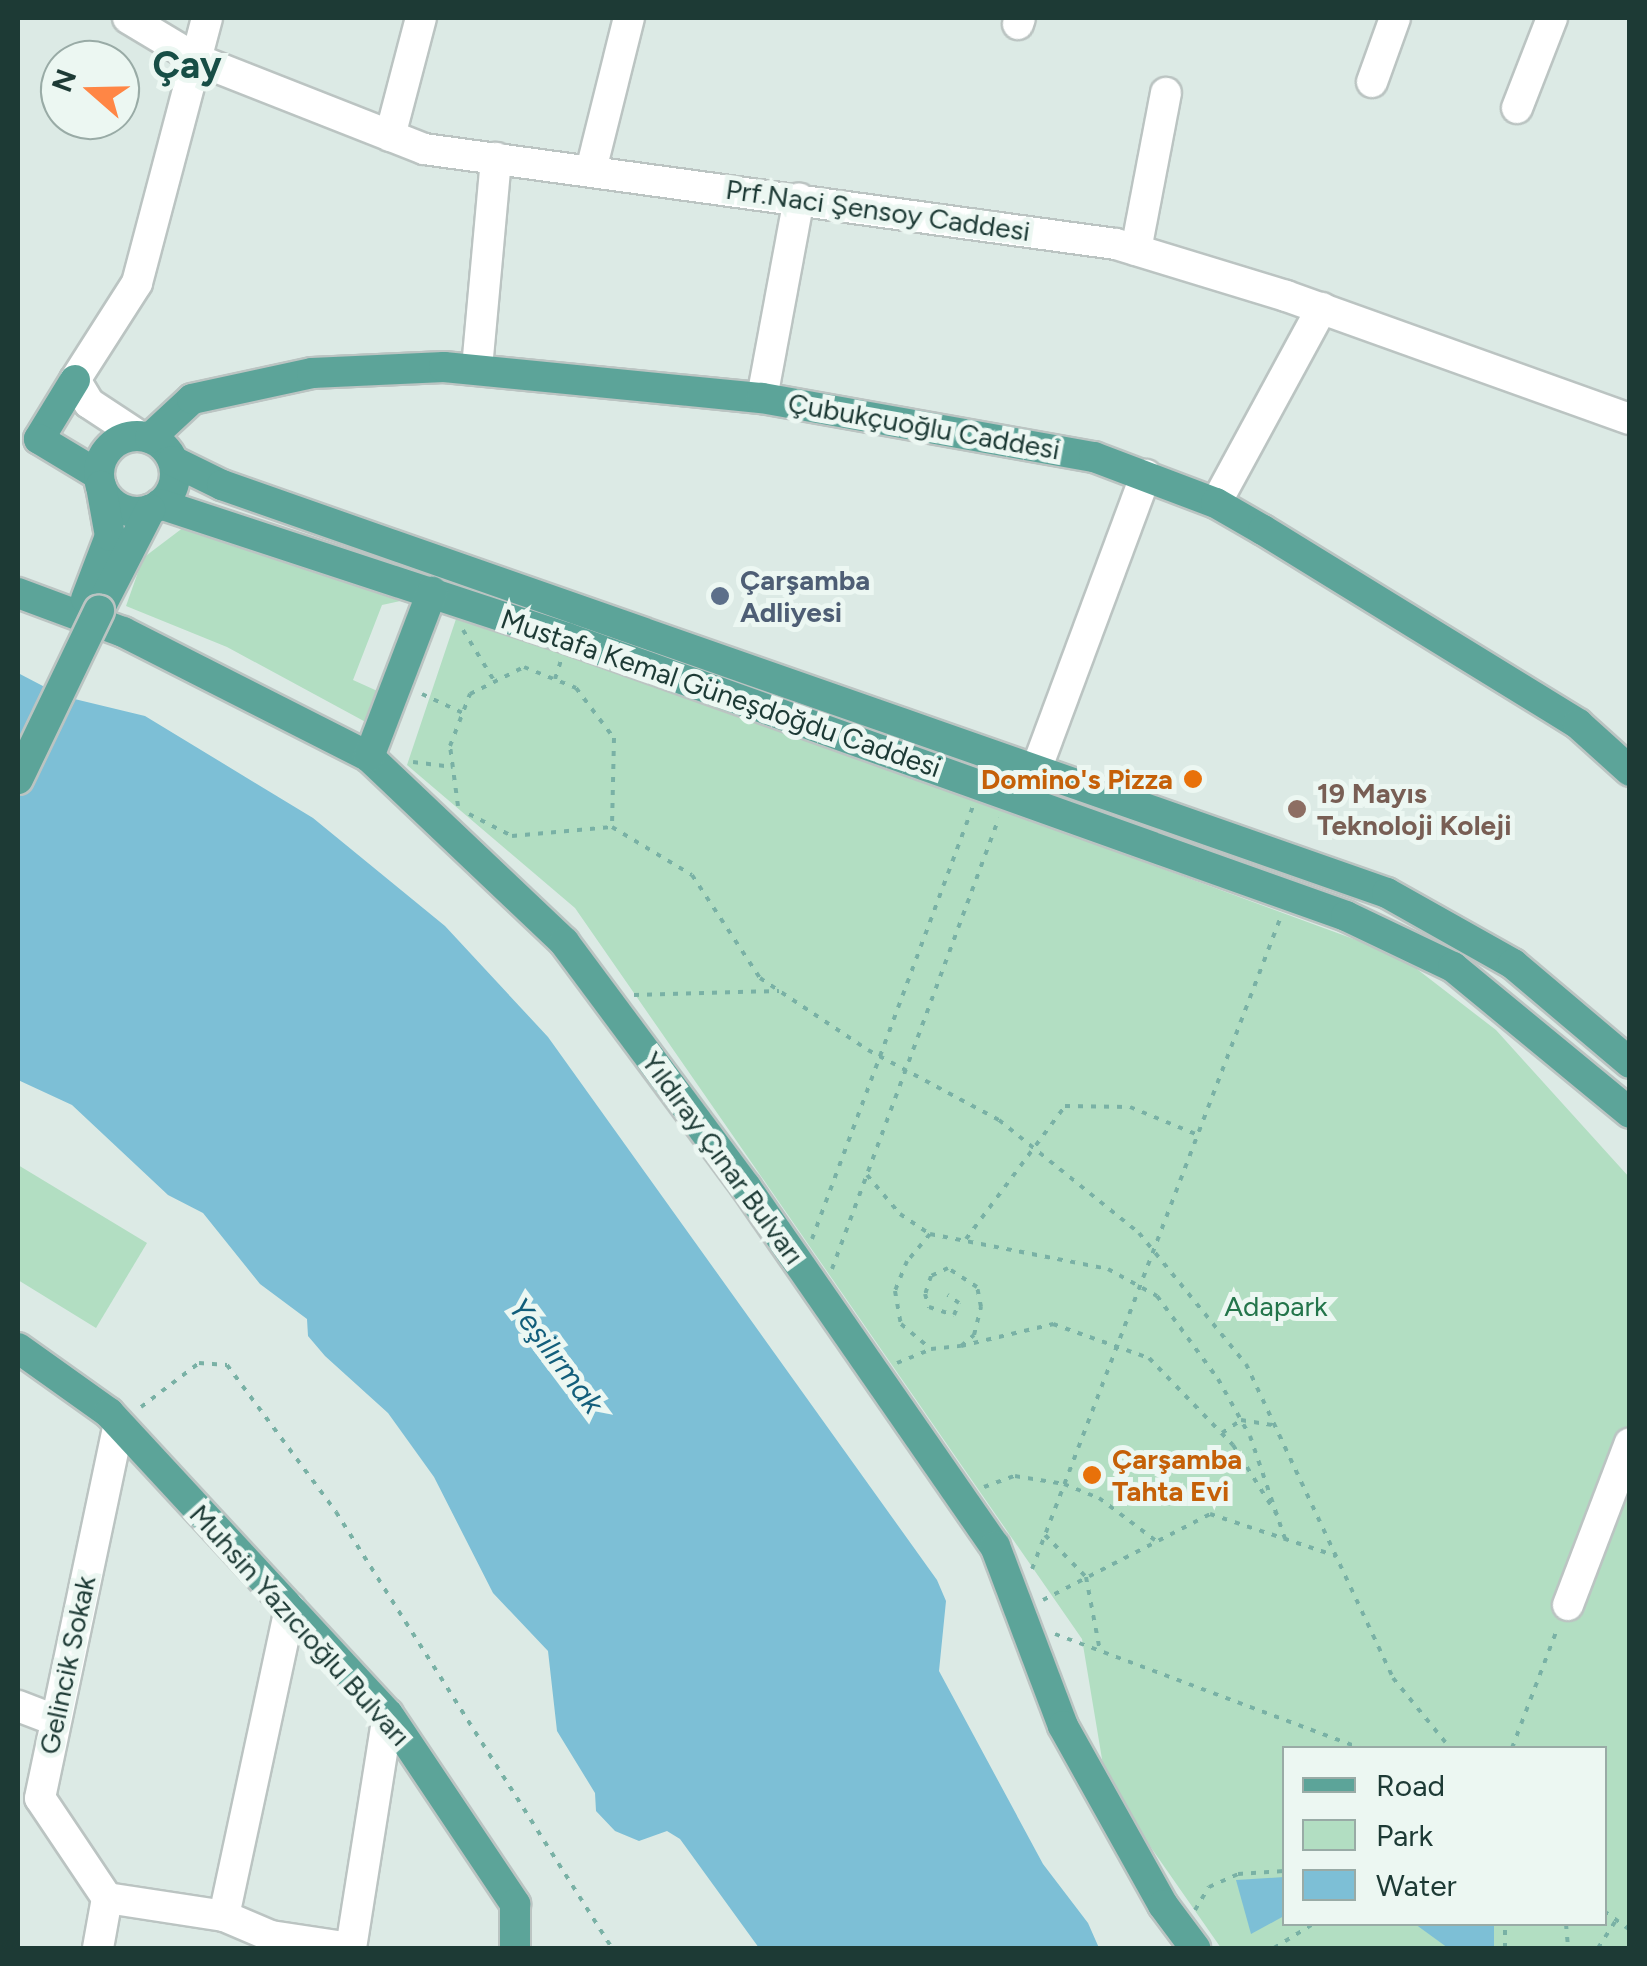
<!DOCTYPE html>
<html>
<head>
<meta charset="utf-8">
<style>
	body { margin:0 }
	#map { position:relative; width:1647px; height:1966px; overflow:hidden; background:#dceae5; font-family:Figtree,sans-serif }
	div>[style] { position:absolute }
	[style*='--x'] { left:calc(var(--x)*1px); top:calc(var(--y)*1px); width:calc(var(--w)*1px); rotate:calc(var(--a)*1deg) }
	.green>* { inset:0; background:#b2dec2 }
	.water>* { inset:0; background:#7dbfd6 }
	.path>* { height:4px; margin-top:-2px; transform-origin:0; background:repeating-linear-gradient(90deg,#79b1a5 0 5px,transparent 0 13px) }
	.roads { filter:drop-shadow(2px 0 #bbc4c2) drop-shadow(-2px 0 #bbc4c2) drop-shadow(0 2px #bbc4c2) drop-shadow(0 -2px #bbc4c2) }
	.minor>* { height:30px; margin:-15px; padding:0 15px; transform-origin:15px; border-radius:15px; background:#fff }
	.major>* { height:30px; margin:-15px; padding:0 15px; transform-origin:15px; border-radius:15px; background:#5ca499 }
	.major>.ring { margin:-15px; padding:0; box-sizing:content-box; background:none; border:30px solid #5ca499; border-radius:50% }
	.bridges { filter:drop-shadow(2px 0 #bbc4c2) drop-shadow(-2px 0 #bbc4c2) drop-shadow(0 2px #bbc4c2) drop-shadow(0 -2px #bbc4c2) }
	.major-bridge>* { height:30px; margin:-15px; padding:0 15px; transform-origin:15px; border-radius:15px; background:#5ca499 }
	.dots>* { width:28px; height:28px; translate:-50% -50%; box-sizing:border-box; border:5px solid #ecf7f2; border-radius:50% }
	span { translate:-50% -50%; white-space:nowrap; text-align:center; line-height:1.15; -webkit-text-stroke:10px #ecf7f2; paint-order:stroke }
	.street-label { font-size:28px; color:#1d3a35 }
	.service-label { font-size:28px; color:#4e5e75; font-weight:700 }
	.left { translate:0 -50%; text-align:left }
	.food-label { font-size:28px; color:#c56008; font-weight:700 }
	.right { translate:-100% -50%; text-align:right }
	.education-label { font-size:28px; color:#785e54; font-weight:700 }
	.park-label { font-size:28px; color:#23754b }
	.water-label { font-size:30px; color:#125e7b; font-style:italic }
	.district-label { font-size:38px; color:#174e46; font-weight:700 }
	.frame { position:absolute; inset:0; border:20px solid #1d3a35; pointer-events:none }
	.legend { position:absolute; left:1282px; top:1746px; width:325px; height:180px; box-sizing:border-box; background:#ecf7f2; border:2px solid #99aba6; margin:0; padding:12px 18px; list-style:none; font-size:30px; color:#1d3a35 }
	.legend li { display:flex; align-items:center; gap:20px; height:50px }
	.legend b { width:50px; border:2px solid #99aba6 }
	.north { position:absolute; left:40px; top:40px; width:100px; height:100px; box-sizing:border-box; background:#ecf7f2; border:2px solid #99aba6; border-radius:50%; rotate:290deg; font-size:28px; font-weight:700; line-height:40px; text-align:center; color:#1d3a35 }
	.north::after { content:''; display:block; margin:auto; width:35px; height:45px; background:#ff8645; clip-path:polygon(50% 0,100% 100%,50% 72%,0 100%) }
</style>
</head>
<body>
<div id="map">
	<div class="green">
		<i style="clip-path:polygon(188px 524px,405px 600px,382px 605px,353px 680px,384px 694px,373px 726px,227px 647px,126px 606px,143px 558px)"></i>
		<i style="clip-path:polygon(evenodd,459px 610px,1400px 956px,1496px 1030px,1629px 1177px,1629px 1948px,1221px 1948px,1106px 1783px,1082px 1639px,575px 908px,407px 765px,459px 610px,1284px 1748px,1604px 1748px,1604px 1924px,1284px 1924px,1284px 1748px)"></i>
		<i style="clip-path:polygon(18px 1165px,147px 1243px,96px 1328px,18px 1280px)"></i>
	</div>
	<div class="water">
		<i style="clip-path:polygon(18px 673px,62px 696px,145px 716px,313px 818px,445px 926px,548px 1037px,937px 1580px,946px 1601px,939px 1671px,1043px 1864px,1088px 1923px,1099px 1948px,759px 1948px,680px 1839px,667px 1831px,639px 1841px,615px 1831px,596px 1811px,595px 1793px,557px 1731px,548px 1651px,493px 1593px,434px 1477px,388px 1413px,325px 1356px,308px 1336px,307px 1319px,260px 1284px,203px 1213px,168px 1195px,72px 1105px,18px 1080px)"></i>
		<i style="clip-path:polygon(1284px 1877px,1284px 1916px,1251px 1934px,1236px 1880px)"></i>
		<i style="clip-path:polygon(1415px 1924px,1494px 1924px,1494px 1948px,1448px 1948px)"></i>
	</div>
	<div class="path">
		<i style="--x:463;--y:630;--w:61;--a:58.4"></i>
		<i style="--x:555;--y:679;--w:20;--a:-72"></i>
		<i style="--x:422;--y:694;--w:45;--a:24.9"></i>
		<i style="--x:413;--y:762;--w:40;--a:7.1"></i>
		<i style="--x:458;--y:806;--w:61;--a:-97.6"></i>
		<i style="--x:450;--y:746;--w:56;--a:-69"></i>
		<i style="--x:470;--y:694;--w:60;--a:-26.6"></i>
		<i style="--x:524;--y:667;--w:56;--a:22"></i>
		<i style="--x:576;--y:688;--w:63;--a:52.8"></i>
		<i style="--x:614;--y:738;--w:89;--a:91.3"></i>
		<i style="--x:469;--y:814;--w:48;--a:27.1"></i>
		<i style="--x:512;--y:836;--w:100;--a:-5.1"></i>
		<i style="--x:612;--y:827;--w:93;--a:31"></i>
		<i style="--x:692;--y:875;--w:123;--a:56.6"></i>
		<i style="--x:760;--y:978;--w:130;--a:33.7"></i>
		<i style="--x:868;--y:1050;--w:149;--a:28.1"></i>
		<i style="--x:999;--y:1120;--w:180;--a:38.9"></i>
		<i style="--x:1139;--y:1233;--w:169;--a:50.8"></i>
		<i style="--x:1246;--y:1364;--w:347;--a:64.9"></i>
		<i style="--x:1393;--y:1678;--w:90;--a:50.8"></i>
		<i style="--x:634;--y:995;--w:145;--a:-1.6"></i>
		<i style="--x:867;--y:1175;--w:51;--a:49.8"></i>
		<i style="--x:900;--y:1214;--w:36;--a:34"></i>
		<i style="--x:930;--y:1234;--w:181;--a:11.1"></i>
		<i style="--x:1108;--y:1269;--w:56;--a:28.9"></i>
		<i style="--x:1157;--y:1296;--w:103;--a:53.7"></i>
		<i style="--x:1218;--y:1379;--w:65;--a:60.7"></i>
		<i style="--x:1250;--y:1436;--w:109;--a:71.2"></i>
		<i style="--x:930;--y:1234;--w:35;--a:130"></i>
		<i style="--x:907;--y:1261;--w:32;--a:112"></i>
		<i style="--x:895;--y:1291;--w:34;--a:80"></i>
		<i style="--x:901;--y:1324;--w:39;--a:40"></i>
		<i style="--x:931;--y:1349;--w:30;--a:-6"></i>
		<i style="--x:961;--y:1346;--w:17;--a:-40"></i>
		<i style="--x:974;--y:1335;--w:29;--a:-76"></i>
		<i style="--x:981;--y:1307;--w:20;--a:-101"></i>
		<i style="--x:977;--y:1287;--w:35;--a:-147"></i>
		<i style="--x:948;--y:1268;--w:19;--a:155"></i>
		<i style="--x:931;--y:1276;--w:19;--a:108"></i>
		<i style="--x:925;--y:1294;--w:14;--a:73"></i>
		<i style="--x:929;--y:1307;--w:26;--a:18"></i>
		<i style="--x:954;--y:1315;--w:13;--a:-67"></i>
		<i style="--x:959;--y:1303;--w:14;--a:-144"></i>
		<i style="--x:812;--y:1239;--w:461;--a:-69.6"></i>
		<i style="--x:966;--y:1239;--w:166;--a:-53.3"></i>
		<i style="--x:1065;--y:1106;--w:65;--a:0.9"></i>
		<i style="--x:1130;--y:1107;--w:74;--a:22.4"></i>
		<i style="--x:832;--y:1269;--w:481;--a:-69.7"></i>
		<i style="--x:961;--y:1346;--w:95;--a:-13.4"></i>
		<i style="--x:1053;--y:1324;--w:102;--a:19.5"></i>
		<i style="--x:1149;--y:1358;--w:121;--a:46"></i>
		<i style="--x:1233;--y:1445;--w:83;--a:57.8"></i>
		<i style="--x:897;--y:1363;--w:35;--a:-22"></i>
		<i style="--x:141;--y:1407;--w:73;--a:-37.2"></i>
		<i style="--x:199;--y:1363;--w:28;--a:4"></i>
		<i style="--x:227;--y:1365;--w:183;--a:53.4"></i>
		<i style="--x:336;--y:1512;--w:516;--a:57.67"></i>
		<i style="--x:1222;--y:1433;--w:23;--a:-34"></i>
		<i style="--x:1241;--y:1420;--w:32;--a:9"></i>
		<i style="--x:984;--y:1487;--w:33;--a:-20"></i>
		<i style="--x:1015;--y:1476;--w:50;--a:9.3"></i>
		<i style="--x:1064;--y:1484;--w:38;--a:22"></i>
		<i style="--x:1099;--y:1498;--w:70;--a:36.9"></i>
		<i style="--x:1045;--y:1535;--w:59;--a:45.7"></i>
		<i style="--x:1086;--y:1577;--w:75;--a:79.3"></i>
		<i style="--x:1032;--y:1569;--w:696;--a:-69.12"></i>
		<i style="--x:1043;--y:1600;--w:188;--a:-27.2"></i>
		<i style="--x:1210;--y:1514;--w:133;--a:18.4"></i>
		<i style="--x:1055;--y:1634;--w:326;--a:20.5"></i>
		<i style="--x:1512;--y:1748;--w:129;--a:-69.2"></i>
		<i style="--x:1195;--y:1910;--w:27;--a:-59"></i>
		<i style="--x:1209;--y:1887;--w:32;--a:-24"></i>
		<i style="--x:1238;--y:1874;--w:46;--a:-3.7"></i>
		<i style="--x:1604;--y:1911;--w:32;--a:36"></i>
		<i style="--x:1566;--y:1924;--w:24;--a:85"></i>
		<i style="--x:1274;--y:1948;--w:46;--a:-31.6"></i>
		<i style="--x:1505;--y:1948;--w:24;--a:-90"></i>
		<i style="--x:1598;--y:1948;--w:33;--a:-57"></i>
	</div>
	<div class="roads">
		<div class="minor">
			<i style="--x:128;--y:18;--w:82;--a:31"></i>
			<i style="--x:198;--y:60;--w:243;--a:21.5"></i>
			<i style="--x:424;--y:149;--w:698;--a:7.82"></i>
			<i style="--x:1116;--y:244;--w:178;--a:17"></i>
			<i style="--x:1286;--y:296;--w:365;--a:19.7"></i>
			<i style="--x:1018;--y:24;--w:6;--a:-72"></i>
			<i style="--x:1372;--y:82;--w:68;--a:-70.2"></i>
			<i style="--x:1517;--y:108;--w:97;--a:-68.7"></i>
			<i style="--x:390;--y:136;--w:122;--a:-75.3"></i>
			<i style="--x:591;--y:170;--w:157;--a:-76"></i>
			<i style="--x:1136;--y:250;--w:160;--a:-79.2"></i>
			<i style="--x:477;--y:368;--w:211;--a:-84.8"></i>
			<i style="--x:762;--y:398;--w:203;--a:-79.5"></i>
			<i style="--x:139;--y:436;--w:60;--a:-146.6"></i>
			<i style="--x:89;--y:403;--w:27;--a:-121"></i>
			<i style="--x:75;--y:380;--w:115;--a:-57.4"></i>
			<i style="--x:137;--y:283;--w:274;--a:-75.2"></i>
			<i style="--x:1216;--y:503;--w:222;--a:-61.5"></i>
			<i style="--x:1036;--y:770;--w:315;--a:-69.6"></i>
			<i style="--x:1568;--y:1605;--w:173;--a:-69.1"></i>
			<i style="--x:18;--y:1706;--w:39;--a:21"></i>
			<i style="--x:107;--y:1898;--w:118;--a:8.7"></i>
			<i style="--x:224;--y:1916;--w:51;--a:23.1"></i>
			<i style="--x:271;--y:1936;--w:79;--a:8.7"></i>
			<i style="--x:224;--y:1916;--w:315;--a:-77.9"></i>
			<i style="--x:98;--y:1948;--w:51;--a:-79.8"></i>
			<i style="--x:107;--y:1898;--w:120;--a:-123.8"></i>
			<i style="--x:40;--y:1798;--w:382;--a:-78.1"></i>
			<i style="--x:351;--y:1948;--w:237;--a:-81"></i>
		</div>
		<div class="major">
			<i style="--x:75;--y:380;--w:69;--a:121.4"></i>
			<i style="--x:39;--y:439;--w:70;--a:31"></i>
			<i class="ring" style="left:99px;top:436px;width:46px;height:46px"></i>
			<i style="--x:150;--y:438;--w:57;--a:-42.9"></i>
			<i style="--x:192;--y:399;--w:123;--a:-12.2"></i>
			<i style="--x:312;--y:373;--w:132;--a:-2.6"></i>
			<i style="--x:444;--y:367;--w:320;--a:5.6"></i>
			<i style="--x:762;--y:398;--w:337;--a:10.1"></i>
			<i style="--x:1094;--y:457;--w:130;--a:20.7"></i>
			<i style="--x:1216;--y:503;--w:54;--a:29.9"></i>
			<i style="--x:1263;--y:530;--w:370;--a:31.6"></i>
			<i style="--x:1578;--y:724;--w:70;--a:42.1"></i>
			<i style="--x:173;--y:461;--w:55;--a:26.1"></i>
			<i style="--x:222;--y:485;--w:1234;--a:19.3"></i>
			<i style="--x:1387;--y:893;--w:145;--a:29.4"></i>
			<i style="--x:1513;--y:964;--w:153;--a:40.2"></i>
			<i style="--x:160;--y:504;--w:428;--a:18.2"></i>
			<i style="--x:567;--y:638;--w:827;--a:19.64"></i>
			<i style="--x:1346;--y:916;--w:119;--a:25.5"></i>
			<i style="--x:1453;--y:967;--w:229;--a:39.5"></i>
			<i style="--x:18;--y:593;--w:112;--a:20.4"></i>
			<i style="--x:123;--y:632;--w:276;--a:26.9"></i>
			<i style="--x:369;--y:757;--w:269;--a:43.5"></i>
			<i style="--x:564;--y:942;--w:305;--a:53.4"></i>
			<i style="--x:746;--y:1187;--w:437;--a:55.3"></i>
			<i style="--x:995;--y:1546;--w:192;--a:69.3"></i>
			<i style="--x:1063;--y:1726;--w:205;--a:60.8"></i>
			<i style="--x:1163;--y:1905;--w:54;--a:53.3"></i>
			<i style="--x:86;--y:599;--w:67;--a:-69.1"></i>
			<i style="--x:110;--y:536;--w:51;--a:-100.2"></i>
			<i style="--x:102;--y:604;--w:106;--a:-62.9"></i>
			<i style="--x:369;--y:757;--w:177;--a:-69.1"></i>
			<i style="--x:18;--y:1348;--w:112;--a:35.5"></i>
			<i style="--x:109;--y:1413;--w:410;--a:47.2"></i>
			<i style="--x:388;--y:1714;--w:229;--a:56.2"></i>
			<i style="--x:515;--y:1904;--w:44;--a:90"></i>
		</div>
	</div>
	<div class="bridges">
		<div class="major-bridge">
			<i style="--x:18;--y:779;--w:187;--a:-64.3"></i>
		</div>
	</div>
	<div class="dots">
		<i style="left:720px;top:596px;background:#5c6f8a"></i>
		<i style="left:1193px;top:779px;background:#e8710a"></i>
		<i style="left:1297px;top:809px;background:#8d6e63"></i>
		<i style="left:1092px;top:1475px;background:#e8710a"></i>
	</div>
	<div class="street-label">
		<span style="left:878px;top:210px;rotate:8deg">Prf.Naci Şensoy Caddesi</span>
		<span style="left:924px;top:426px;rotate:10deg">Çubukçuoğlu Caddesi</span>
		<span style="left:721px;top:693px;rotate:19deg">Mustafa Kemal Güneşdoğdu Caddesi</span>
		<span style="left:723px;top:1158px;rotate:54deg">Yıldıray Çınar Bulvarı</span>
		<span style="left:300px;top:1625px;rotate:48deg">Muhsin Yazıcıoğlu Bulvarı</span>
		<span style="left:67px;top:1665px;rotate:-78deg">Gelincik Sokak</span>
	</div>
	<div class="service-label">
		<span class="left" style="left:740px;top:596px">Çarşamba<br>Adliyesi</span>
	</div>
	<div class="food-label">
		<span class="right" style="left:1173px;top:779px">Domino's Pizza</span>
		<span class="left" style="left:1112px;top:1475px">Çarşamba<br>Tahta Evi</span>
	</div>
	<div class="education-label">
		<span class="left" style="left:1317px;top:809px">19 Mayıs<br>Teknoloji Koleji</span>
	</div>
	<div class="park-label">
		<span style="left:1276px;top:1306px">Adapark</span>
	</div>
	<div class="water-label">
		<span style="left:556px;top:1356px;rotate:53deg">Yeşilırmak</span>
	</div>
	<div class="district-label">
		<span style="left:187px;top:66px">Çay</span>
	</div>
	<div class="frame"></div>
	<ul class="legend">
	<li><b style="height:12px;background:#5ca499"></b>Road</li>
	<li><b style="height:28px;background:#b2dec2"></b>Park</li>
	<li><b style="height:28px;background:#7dbfd6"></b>Water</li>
	</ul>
	<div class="north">N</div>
</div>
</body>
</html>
